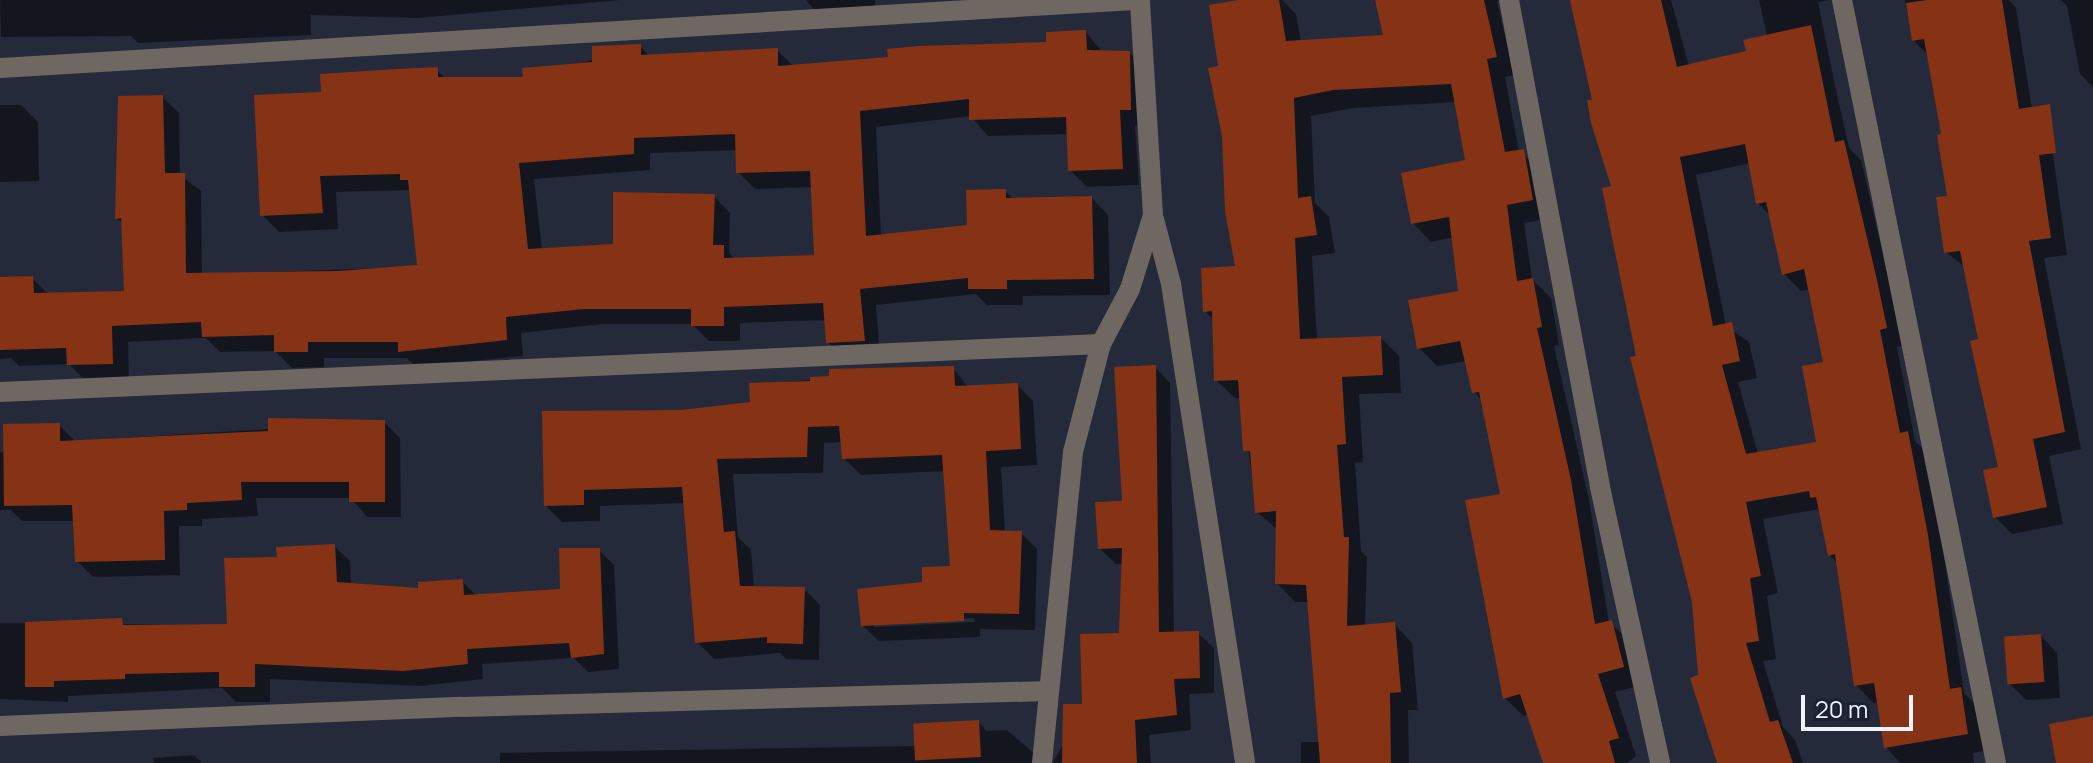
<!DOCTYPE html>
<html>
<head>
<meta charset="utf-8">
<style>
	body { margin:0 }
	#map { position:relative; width:2093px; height:763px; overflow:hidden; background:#242a3a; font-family:Manrope,sans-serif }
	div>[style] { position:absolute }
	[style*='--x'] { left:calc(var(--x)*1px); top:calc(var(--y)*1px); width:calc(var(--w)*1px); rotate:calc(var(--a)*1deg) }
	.shadow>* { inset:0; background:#0007 }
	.building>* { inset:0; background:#863215; transform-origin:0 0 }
	.street>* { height:20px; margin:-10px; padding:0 10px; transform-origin:10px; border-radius:10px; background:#6f6761 }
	span { translate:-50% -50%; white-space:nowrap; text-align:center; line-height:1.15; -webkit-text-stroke:6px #1a2130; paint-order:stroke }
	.scale { position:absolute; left:1801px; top:695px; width:112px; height:36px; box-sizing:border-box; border:4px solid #eff4ff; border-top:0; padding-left:10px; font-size:24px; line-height:28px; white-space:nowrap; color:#eff4ff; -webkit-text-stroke:6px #1a2130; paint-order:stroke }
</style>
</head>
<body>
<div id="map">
	<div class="shadow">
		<i style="clip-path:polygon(0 0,620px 0,418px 18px,311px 15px,311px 35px,138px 43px,131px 36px,1px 37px)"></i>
		<i style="clip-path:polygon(875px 0,875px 16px,823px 19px,806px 0)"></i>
		<i style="clip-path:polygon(1250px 0,1282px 0,1296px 14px,1301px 42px,1385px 37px,1377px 0,1503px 0,1497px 1px,1514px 75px,1505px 77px,1519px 152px,1541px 169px,1550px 218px,1524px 223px,1532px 279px,1551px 298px,1559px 345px,1554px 346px,1589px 500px,1609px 623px,1630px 640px,1642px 685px,1615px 692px,1636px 756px,1627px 763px,1545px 763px,1529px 714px,1523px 716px,1505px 698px,1502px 495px,1483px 402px,1474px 392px,1466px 361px,1437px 366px,1419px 348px,1461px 293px,1454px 237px,1431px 242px,1413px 223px,1468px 162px,1456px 102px,1353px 108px,1311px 116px,1315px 203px,1329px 217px,1335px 253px,1312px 256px,1317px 340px,1381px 338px,1399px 356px,1401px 393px,1359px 394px,1363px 462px,1355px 463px,1361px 551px,1367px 557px,1365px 627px,1394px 624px,1412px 643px,1418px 710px,1408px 710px,1409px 763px,1301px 763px,1301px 742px,1320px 742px,1309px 602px,1295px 602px,1277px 583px,1278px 530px,1257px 512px,1241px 398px,1235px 398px,1216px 380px,1214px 320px,1205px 311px,1237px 268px)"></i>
		<i style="clip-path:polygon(evenodd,1572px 0,1671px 0,1689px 66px,1748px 53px,1767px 36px,1759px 0,1829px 0,1818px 2px,1836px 90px,1849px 148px,1861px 160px,1904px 345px,1897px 347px,1915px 441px,1925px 451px,1935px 495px,1964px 693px,1978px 707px,1985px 751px,1973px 753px,1974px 763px,1900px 763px,1886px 747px,1879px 702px,1873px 703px,1856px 685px,1838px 564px,1830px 555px,1820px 509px,1763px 519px,1778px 593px,1767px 596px,1776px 659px,1763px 661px,1783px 727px,1795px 740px,1803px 763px,1720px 763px,1701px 676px,1694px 602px,1639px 357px,1613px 187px,1572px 0,1750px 163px,1758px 203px,1771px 216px,1784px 274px,1801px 291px,1810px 289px,1826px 364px,1818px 443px,1758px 454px,1738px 382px,1757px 378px,1749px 342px,1726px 326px,1696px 175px,1750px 163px)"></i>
		<i style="clip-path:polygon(1905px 0,2009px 0,2016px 8px,2032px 109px,2049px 126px,2067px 255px,2044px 258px,2081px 449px,2049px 456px,2063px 524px,2012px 534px,1995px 517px,2001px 469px,1980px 341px,1966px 268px,1946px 252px,1950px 198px,1943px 136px,1929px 56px,1913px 40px)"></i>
		<i style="clip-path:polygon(2061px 0,2093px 0,2093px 87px,2080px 74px,2067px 6px)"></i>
		<i style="clip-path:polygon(evenodd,1086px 32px,1102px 52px,1129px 53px,1146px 69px,1147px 126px,1135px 126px,1139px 185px,1087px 187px,1070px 170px,1068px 134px,988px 136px,971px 116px,876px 127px,881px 236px,969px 227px,1005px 191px,1014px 200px,1092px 198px,1108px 215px,1110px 295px,1023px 296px,1023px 305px,987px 305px,976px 294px,876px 305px,880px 357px,845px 359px,828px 342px,826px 320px,740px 323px,740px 341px,709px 341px,692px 324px,602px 324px,521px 333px,523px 356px,416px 367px,407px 358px,324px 358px,324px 367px,292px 368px,275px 351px,220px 352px,206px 338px,128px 342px,129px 380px,85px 380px,69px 364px,19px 366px,11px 358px,0 359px,0 279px,32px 278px,49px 295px,126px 293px,123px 224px,117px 218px,162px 97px,179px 113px,180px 175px,201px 191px,202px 274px,419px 267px,412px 190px,336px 192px,338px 229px,279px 232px,262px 215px,323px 94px,437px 70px,446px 79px,525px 79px,640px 46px,650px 57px,777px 50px,793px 66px,1048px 44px,1086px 32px,738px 150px,738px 172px,755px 189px,812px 187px,816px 256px,736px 260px,729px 253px,730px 213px,714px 196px,615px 246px,542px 250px,534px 179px,650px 170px,650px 153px,738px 150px)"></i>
		<i style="clip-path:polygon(0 105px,21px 105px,38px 122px,39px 181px,0 182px)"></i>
		<i style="clip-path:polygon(1155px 367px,1170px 383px,1174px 634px,1198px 633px,1214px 648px,1214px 693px,1189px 694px,1191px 730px,1149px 735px,1151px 763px,1053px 763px,1121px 635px,1124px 564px,1116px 564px,1100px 549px,1124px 503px)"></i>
		<i style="clip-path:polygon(evenodd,953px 368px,969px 388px,1017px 385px,1033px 401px,1037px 465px,1001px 467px,1005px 532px,1021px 533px,1037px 549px,1035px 630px,980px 629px,980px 637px,879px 641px,862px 625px,953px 568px,946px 471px,861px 475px,844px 458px,842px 442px,824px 443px,823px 473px,733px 474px,738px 537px,751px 550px,754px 588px,804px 589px,820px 605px,819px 660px,786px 659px,780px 653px,714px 659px,697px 642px,686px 503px,600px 506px,600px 521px,562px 522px,546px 506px,681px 412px,752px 404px,751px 385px,953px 368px,974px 618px,975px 622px,874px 627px,874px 623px,974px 618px)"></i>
		<i style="clip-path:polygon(384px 422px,400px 438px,401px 517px,367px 517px,351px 498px,256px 498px,258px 516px,202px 519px,202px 526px,179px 526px,180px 575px,93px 577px,77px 561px,75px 521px,22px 521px,11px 510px,0 510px,0 453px,59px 425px,75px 441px)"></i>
		<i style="clip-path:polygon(334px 546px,350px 561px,351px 585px,420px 590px,462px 581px,477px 596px,562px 591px,599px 550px,614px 565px,619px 669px,588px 672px,574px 658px,482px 664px,483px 679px,420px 686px,270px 679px,270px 702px,236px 702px,222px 688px,68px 696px,68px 702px,0 699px,0 623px,229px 625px,279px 559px)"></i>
		<i style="clip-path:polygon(2041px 636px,2057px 653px,2060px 698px,2026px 700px,2009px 683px)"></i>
		<i style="clip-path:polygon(978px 722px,987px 731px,1007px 730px,1045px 763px,500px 763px,500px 753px,917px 746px)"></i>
		<i style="clip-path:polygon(194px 755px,202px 763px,154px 763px,153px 758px)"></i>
	</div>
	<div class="building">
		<i style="clip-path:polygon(1238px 0,1279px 0,1286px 41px,1383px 35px,1375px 0,1484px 0,1497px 57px,1487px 59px,1505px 152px,1524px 149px,1533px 200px,1507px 205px,1517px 281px,1533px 278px,1542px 327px,1537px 328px,1571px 480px,1595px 624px,1612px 620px,1624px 667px,1598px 674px,1619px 738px,1609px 741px,1615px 763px,1543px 763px,1520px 694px,1503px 699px,1465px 500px,1500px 494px,1479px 392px,1472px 393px,1460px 341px,1417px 349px,1408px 300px,1458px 291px,1449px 217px,1411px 224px,1401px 173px,1465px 160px,1451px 84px,1333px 90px,1294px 98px,1298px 198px,1311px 196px,1317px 235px,1295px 238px,1300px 339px,1381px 336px,1383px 375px,1342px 377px,1346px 444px,1337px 445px,1344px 537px,1349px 537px,1347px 626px,1395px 622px,1401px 692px,1390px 693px,1391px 763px,1320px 763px,1306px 585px,1275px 584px,1276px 511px,1255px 513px,1250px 451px,1243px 451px,1238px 380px,1214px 381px,1212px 311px,1203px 312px,1201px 268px,1235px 266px,1225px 211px,1222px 136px,1208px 68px,1218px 66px,1209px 5px)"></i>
		<i style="clip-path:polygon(evenodd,1570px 0,1661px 0,1677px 67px,1746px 51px,1743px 40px,1811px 25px,1835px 142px,1844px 140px,1877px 280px,1887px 328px,1880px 330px,1900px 433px,1908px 431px,1928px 535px,1950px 689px,1961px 687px,1968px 734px,1884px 748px,1874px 683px,1854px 686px,1835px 554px,1828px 556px,1816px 497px,1810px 498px,1809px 491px,1746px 502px,1761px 576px,1750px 578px,1759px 641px,1746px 643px,1770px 722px,1778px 720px,1793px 763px,1717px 763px,1690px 678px,1698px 675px,1692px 602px,1630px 357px,1636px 356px,1602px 188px,1611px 186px,1591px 123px,1587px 100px,1592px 100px,1570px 0,1745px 144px,1756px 204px,1766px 202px,1782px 275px,1804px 269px,1823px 362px,1802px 366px,1816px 442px,1746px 454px,1722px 365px,1740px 361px,1732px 322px,1713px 326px,1680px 157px,1745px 144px)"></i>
		<i style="clip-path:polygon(1927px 0,2002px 0,2019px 109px,2050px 104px,2056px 153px,2039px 155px,2051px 238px,2029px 241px,2065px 432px,2033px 439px,2047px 507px,1993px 518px,1983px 470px,1998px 467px,1970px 341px,1978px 339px,1960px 251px,1944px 253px,1936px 197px,1947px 196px,1937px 135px,1941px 134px,1924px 39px,1912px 41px,1906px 3px)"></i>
		<i style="clip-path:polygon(evenodd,1086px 30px,1087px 50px,1130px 51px,1131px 110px,1120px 110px,1123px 169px,1068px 171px,1066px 117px,969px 120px,969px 99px,860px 111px,866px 236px,967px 225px,966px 190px,1006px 189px,1006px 198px,1092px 196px,1094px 279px,1007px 280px,1007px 289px,968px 289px,968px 278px,860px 289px,865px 341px,826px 343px,823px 303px,724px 307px,724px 326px,691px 326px,691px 309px,584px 309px,506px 317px,507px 340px,398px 352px,398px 342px,308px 342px,308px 352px,274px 352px,274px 335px,202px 337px,201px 322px,112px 326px,113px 364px,67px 365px,66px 348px,0 350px,0 277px,33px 276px,34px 293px,124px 291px,121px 218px,115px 219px,118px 96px,163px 95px,165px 173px,185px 173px,186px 273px,338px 271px,417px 265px,408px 180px,400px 180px,400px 174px,320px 176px,323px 213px,260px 216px,254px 95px,321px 92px,320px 74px,397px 69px,438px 67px,438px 77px,523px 77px,522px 68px,592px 62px,592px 46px,641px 44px,641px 55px,778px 48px,778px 66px,888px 57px,887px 49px,918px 46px,1046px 42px,1046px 32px,1086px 30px,735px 134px,736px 173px,810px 171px,814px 255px,724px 258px,724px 245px,713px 245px,715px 194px,613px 192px,613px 244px,528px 249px,519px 163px,634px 154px,634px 138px,735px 134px)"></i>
		<i style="clip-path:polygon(1156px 365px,1159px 632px,1199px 631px,1200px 678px,1174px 679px,1177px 715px,1135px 720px,1137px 763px,1062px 763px,1063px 704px,1082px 704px,1080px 634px,1119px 633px,1122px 548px,1098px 549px,1095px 502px,1122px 501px,1114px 367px)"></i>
		<i style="clip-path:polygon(954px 366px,955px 386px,1018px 383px,1021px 449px,986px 451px,990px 530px,1022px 531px,1019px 614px,964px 613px,964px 621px,861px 626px,857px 589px,922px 582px,922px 567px,950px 566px,942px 455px,842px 459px,839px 426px,808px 427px,807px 457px,717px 459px,724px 532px,735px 531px,740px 586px,805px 587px,803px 644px,767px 643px,767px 637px,695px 643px,682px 487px,584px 490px,584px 505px,544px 506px,542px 411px,681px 410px,750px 402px,749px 383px,810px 381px,810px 377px,829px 376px,829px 369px)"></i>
		<i style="clip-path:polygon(268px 418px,385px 420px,385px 502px,349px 502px,349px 482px,241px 482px,242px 500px,187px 503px,187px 510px,164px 511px,165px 560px,75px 562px,72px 505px,4px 506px,3px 424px,60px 423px,60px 441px,268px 431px)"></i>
		<i style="clip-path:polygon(335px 544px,337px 582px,418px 588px,418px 582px,463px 579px,464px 595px,560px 589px,559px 548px,600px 548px,604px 654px,571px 658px,569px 643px,467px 649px,468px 664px,403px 671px,255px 664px,255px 687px,219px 687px,219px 672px,125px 674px,125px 679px,54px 681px,54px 687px,25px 687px,25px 622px,122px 618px,123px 625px,227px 624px,224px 558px,277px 557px,276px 547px)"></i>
		<i style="left:2041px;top:634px;width:48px;height:37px;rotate:86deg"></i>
		<i style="clip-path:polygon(2093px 716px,2093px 763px,2056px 763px,2049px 724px)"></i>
		<i style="left:979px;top:720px;width:37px;height:66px;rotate:87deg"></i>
	</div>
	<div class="street">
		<i style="--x:1509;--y:0;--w:495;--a:79.4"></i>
		<i style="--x:1600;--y:487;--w:282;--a:77.7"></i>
		<i style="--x:1842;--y:0;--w:778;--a:78.59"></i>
		<i style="--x:0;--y:68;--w:1137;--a:-3.43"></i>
		<i style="--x:1154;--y:219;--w:67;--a:75.3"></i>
		<i style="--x:1171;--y:284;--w:485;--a:81.2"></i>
		<i style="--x:0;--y:392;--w:1102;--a:-2.5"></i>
		<i style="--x:0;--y:726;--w:461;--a:-2.4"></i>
		<i style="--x:461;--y:707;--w:587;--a:-1.56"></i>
		<i style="--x:1042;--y:763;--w:313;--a:-84.3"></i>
		<i style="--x:1073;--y:452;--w:112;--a:-75.5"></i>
		<i style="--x:1101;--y:344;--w:62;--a:-62.2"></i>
		<i style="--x:1130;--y:289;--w:77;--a:-72.7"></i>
		<i style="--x:1153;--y:215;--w:215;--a:-93.5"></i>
	</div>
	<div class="scale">20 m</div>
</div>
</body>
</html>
